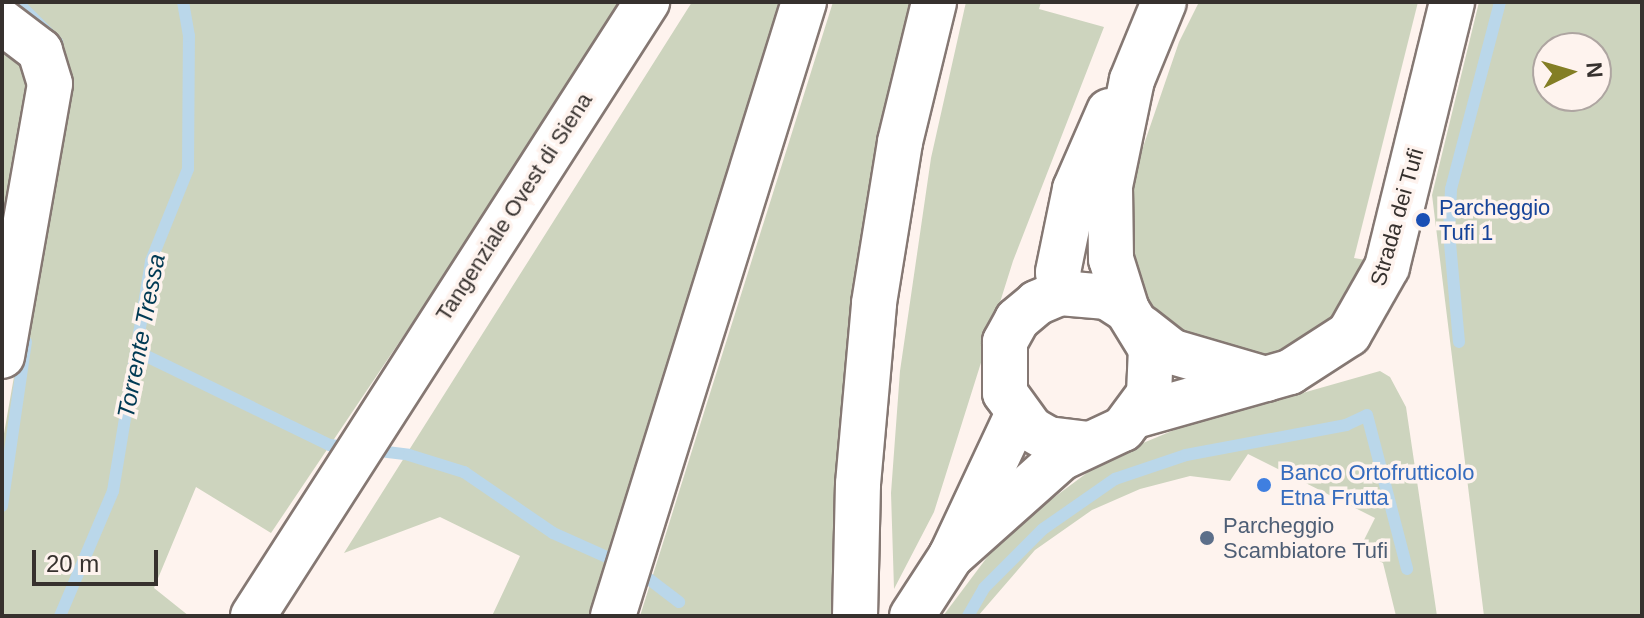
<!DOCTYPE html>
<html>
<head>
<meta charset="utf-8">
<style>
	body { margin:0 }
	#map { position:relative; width:1644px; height:618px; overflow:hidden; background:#fef3ee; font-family:Arial,sans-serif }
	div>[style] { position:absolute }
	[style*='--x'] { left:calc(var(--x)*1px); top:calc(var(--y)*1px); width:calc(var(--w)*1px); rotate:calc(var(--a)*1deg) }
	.green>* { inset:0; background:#cdd4be }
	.stream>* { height:12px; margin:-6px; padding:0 6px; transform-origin:6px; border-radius:6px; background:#bad7ea }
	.roads { filter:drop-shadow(2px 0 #857873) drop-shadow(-2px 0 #857873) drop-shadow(0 2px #857873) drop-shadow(0 -2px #857873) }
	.minor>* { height:44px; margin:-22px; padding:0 22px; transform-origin:22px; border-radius:22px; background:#fff }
	.tertiary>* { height:44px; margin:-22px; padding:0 22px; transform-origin:22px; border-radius:22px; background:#fff }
	.primary>* { height:44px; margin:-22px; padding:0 22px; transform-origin:22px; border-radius:22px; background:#fff }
	.trunk>* { height:44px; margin:-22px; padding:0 22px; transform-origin:22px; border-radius:22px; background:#fff }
	.dots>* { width:22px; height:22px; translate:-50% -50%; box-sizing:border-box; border:4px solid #fef3ee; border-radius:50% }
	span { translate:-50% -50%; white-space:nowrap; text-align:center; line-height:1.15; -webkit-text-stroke:7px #fef3ee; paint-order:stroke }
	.street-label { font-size:22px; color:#36312e }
	.transit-label { font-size:22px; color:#164399 }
	.left { translate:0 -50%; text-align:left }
	.shop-label { font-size:22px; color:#366cbe }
	.service-label { font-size:22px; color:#4e5e75 }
	.water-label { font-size:24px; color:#003a54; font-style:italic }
	.frame { position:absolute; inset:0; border:4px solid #36312e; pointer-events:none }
	.north { position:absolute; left:1532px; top:32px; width:80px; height:80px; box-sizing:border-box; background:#fef3ee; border:2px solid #aea5a1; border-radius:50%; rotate:85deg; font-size:22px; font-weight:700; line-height:32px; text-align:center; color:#36312e }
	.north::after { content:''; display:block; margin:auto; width:28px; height:36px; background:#837e25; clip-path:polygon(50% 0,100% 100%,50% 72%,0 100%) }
	.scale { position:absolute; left:32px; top:550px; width:126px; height:36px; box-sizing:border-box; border:4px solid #36312e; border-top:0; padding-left:10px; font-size:24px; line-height:28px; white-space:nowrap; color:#36312e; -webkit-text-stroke:6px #fef3ee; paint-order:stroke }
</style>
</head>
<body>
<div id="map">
	<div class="green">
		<i style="clip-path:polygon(2px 2px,621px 2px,527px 152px,271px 533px,196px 487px,154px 588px,189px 616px,2px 616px,2px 445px,64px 91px)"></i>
		<i style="clip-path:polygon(692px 2px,787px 2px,595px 616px,492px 616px,520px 556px,440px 517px,344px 553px)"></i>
		<i style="clip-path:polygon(833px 2px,915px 2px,858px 261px,839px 458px,833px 616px,640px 616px)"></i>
		<i style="clip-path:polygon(966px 2px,1041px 2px,1039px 9px,1104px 27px,1013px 261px,934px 512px,894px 589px,891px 493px,900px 371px,931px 158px)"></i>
		<i style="clip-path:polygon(1199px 2px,1418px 2px,1354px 258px,1366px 260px,1336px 317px,1286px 353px,1265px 358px,1167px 328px,1138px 297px,1132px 281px,1129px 188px,1179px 42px)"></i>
		<i style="clip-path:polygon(evenodd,1479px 2px,1642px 2px,1642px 616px,1484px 616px,1432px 195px,1479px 2px,1548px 48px,1596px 48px,1596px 96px,1548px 96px,1548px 48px)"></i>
		<i style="clip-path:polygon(2px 43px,31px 70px,2px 249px)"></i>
		<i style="clip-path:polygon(1380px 371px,1390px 377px,1406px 407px,1437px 616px,1396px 616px,1383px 563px,1359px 550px,1375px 518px,1248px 454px,1230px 481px,1190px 476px,1140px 489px,1092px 510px,1035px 550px,978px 616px,943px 616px,991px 552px,1025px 519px,1107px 458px,1179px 428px)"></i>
	</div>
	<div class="stream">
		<i style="--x:17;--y:2;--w:57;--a:45"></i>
		<i style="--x:1459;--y:342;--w:110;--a:-95.2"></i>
		<i style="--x:1449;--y:232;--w:43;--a:-87.3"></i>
		<i style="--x:1451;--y:189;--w:193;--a:-75.3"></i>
		<i style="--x:136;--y:351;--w:216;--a:25.9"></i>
		<i style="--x:330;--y:445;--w:23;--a:7"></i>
		<i style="--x:371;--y:450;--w:38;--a:7"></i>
		<i style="--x:409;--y:455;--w:58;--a:17.2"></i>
		<i style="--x:464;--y:472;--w:108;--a:34.4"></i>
		<i style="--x:553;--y:533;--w:73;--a:24.1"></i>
		<i style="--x:2;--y:506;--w:166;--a:-81.7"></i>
		<i style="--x:637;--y:570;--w:53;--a:37.3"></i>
		<i style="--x:60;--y:616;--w:136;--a:-67"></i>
		<i style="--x:113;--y:491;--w:233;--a:-80.6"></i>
		<i style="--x:151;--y:261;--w:99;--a:-68.1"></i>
		<i style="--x:188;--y:169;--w:133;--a:-89.6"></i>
		<i style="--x:189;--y:36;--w:35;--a:-100"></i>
		<i style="--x:968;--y:616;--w:32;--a:-60"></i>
		<i style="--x:984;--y:588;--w:83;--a:-45"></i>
		<i style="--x:1043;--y:529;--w:88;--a:-34.8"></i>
		<i style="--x:1115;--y:479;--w:75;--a:-18.7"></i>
		<i style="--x:1186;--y:455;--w:163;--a:-10.6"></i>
		<i style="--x:1346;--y:425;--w:23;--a:-25"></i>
		<i style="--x:1367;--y:415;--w:159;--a:75.4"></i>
	</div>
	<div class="roads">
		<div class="minor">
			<i style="--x:2;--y:22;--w:48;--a:37.3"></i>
			<i style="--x:40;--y:51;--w:34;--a:73"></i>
			<i style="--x:50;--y:84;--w:276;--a:100"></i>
		</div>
		<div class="tertiary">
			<i style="--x:1142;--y:328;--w:39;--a:38"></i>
			<i style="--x:1173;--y:352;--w:97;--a:16.2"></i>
			<i style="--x:1138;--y:415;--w:158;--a:-15.8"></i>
			<i style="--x:1290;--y:372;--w:70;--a:-32.8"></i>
			<i style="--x:1349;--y:334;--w:77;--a:-60.4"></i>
			<i style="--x:1387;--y:267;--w:273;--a:-76.2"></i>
		</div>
		<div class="primary">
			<i style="--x:1060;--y:293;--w:21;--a:-95"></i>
			<i style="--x:1058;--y:272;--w:85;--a:-78.4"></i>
			<i style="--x:1075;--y:189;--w:85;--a:-66.4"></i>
			<i style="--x:1127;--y:310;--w:53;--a:-107.4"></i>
			<i style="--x:1111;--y:259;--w:73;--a:-90.8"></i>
			<i style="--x:1110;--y:186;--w:108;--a:-78.3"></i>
			<i style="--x:1132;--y:80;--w:84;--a:-67.7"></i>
			<i style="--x:951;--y:556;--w:147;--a:-41.7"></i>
			<i style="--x:1061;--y:458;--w:68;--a:-25.1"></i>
			<i style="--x:1123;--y:429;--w:44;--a:-53.4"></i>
			<i style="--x:1149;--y:394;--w:45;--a:-87.5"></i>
			<i style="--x:1151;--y:349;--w:46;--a:-121.6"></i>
			<i style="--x:1127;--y:310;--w:24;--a:-147"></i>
			<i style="--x:1107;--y:297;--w:47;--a:-175.1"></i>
			<i style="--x:1060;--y:293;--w:25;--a:157"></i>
			<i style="--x:1037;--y:303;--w:26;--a:140"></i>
			<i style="--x:1017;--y:320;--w:25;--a:119"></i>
			<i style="--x:1005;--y:342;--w:51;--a:90"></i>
			<i style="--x:1005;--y:393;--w:44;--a:54.2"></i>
			<i style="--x:1031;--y:429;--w:20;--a:30"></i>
			<i style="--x:1048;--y:439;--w:39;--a:7"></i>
			<i style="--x:912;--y:616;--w:72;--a:-57"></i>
			<i style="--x:951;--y:556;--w:156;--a:-64.9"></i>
		</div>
		<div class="trunk">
			<i style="--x:253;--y:616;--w:730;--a:-57.31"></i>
			<i style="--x:613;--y:616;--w:643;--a:-72.72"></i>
			<i style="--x:855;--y:616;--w:132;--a:-88.7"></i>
			<i style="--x:858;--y:484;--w:182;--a:-84.9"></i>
			<i style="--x:874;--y:303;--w:163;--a:-80.8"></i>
			<i style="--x:900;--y:142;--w:144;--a:-76.3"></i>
		</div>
	</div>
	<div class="dots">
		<i style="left:1423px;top:220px;background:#1a4fb4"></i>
		<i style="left:1264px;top:485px;background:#3f7fe0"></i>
		<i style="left:1207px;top:538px;background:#5c6f8a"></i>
	</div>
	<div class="street-label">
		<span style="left:514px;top:207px;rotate:-57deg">Tangenziale Ovest di Siena</span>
		<span style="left:1397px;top:217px;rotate:-74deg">Strada dei Tufi</span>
	</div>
	<div class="transit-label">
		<span class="left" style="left:1439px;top:220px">Parcheggio<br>Tufi 1</span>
	</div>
	<div class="shop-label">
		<span class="left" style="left:1280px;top:485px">Banco Ortofrutticolo<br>Etna Frutta</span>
	</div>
	<div class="service-label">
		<span class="left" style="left:1223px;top:538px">Parcheggio<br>Scambiatore Tufi</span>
	</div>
	<div class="water-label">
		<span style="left:141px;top:336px;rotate:-79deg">Torrente Tressa</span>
	</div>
	<div class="frame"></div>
	<div class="north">N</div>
	<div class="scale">20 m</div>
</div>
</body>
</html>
